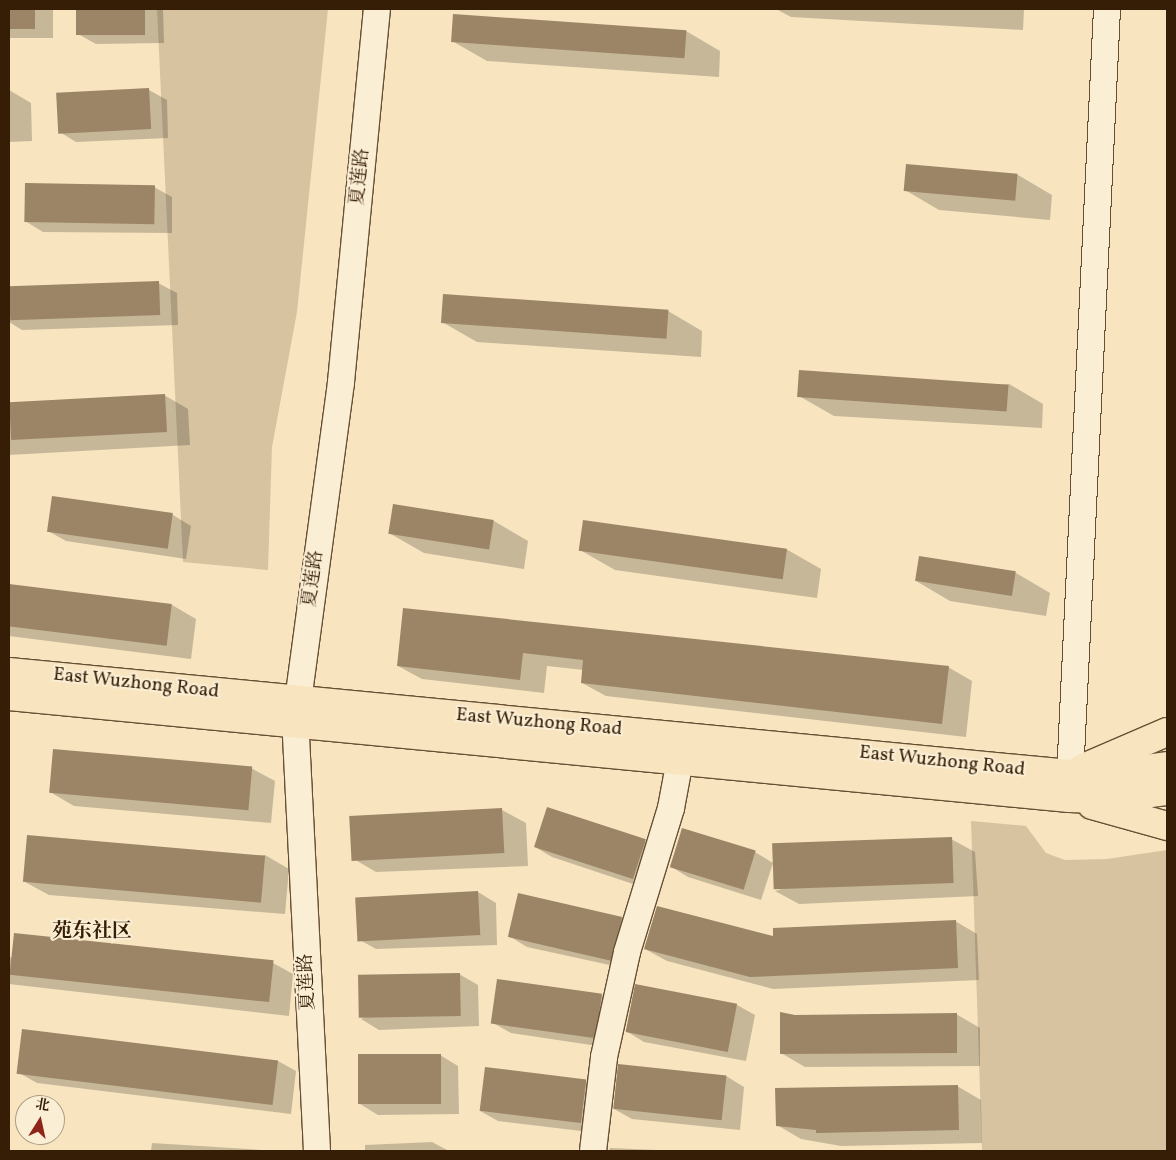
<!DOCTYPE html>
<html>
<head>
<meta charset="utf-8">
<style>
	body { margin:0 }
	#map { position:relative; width:1176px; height:1160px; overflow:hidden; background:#f8e5bf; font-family:Vollkorn,"Noto Serif SC",serif }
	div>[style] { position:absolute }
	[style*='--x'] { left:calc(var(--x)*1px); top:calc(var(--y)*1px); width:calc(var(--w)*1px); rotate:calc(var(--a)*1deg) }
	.green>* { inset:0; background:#d7c3a0 }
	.shadow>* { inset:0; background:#0003; transform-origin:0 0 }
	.building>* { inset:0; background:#9b8566; transform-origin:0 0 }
	.roads { filter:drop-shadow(1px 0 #665034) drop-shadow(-1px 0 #665034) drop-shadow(0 1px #665034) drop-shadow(0 -1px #665034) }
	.minor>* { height:26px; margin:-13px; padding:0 13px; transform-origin:13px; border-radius:13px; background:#faeed5 }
	.major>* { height:28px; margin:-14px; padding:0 14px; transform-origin:14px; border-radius:14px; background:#f8e5bf }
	span { translate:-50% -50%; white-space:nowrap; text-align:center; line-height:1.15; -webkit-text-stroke:4px #faeed5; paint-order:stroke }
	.street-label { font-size:19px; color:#361e06 }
	.neighbourhood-label { font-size:20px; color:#361e06; font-weight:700 }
	.frame { position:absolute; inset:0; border:10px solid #361e06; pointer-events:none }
	.north { position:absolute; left:15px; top:1095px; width:50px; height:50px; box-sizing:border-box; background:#faeed5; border:1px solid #ac9b82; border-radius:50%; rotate:10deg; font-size:14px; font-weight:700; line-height:20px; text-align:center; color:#361e06 }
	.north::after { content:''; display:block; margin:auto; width:18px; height:22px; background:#8f2418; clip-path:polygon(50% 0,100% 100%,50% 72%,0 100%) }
</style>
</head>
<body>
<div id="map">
	<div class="green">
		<i style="clip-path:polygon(157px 9px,328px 9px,297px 312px,272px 447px,268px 570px,183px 562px)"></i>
		<i style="clip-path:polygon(971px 821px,1026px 826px,1046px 853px,1065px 860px,1107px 859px,1167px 850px,1167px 1151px,982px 1151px)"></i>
	</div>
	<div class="shadow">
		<i style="left:9px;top:9px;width:44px;height:29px"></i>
		<i style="clip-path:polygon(77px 9px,163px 9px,164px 43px,96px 44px,78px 34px)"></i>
		<i style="clip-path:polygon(776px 9px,1024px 9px,1023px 30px,791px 17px)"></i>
		<i style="clip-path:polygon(686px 31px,720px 51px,719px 77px,487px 61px,452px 41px)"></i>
		<i style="clip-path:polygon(9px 90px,31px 103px,32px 141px,9px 142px)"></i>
		<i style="clip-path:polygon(149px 90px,167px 100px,168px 138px,76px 142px,58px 131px)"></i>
		<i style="clip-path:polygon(1018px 175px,1052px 195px,1050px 220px,939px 210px,905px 190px)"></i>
		<i style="clip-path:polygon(154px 187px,172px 197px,172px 233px,43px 232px,25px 221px)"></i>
		<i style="clip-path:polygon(158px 283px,177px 293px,178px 325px,22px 330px,9px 322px,9px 288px)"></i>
		<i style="clip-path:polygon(668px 311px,702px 331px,701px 357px,477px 342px,442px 322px)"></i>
		<i style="clip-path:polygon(1009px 384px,1043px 404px,1042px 428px,834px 416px,799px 396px)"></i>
		<i style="clip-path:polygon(164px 395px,188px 409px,190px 445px,9px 455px,9px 403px)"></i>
		<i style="clip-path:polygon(173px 515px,191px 526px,186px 559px,66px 541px,48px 531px)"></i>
		<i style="clip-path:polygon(494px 521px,528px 541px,524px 569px,424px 553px,389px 533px)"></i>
		<i style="clip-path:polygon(786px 549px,821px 569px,817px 598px,615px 570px,580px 550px)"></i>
		<i style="clip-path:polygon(1016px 573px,1050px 593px,1046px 616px,950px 601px,916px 581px)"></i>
		<i style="clip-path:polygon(9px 585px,172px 605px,196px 619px,191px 659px,9px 636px)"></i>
		<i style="clip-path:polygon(404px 609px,948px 667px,972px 681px,966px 737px,606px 696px,582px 683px,584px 670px,547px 666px,544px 693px,422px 679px,398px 666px)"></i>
		<i style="clip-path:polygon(251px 768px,275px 781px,271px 823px,74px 806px,50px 792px)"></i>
		<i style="clip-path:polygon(502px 810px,526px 823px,528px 866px,376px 872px,352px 858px)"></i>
		<i style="clip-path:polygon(683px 829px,755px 852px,773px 863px,761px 900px,688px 877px,670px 866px)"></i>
		<i style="clip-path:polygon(951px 839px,975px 852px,978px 896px,799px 904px,775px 891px)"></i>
		<i style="clip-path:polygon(645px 841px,663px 852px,651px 890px,552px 857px,535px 847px)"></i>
		<i style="clip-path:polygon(265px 855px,289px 869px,285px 914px,49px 895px,25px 882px)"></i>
		<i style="clip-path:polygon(478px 892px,496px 903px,497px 945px,376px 949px,358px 939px)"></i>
		<i style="clip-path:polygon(622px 918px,640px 928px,628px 969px,527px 947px,509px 936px)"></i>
		<i style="clip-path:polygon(955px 921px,977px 934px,979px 980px,773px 989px,667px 961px,645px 949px)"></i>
		<i style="clip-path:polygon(15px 934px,273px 963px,293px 974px,289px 1016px,9px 984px,9px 957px,13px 958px)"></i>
		<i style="clip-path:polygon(459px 974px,478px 985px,479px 1026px,379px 1030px,361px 1019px)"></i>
		<i style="clip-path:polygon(498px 981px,602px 995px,620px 1006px,611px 1048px,511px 1033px,493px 1023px)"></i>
		<i style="clip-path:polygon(636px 985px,737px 1005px,755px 1015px,746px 1061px,644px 1042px,626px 1031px)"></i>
		<i style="clip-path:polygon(956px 1014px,980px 1028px,980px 1066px,805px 1067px,781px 1053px,795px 1016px)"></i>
		<i style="clip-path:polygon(24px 1031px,278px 1061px,296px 1071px,291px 1114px,37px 1083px,19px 1073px)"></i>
		<i style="clip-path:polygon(440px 1055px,458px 1066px,459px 1114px,378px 1115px,360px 1104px)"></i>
		<i style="clip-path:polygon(619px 1066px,726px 1076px,744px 1087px,740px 1130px,632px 1119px,614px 1109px)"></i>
		<i style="clip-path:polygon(586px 1081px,604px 1091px,598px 1133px,498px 1121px,480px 1111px)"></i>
		<i style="clip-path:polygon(957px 1086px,981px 1100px,982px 1143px,841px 1146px,801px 1139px,777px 1125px)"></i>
		<i style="clip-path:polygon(432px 1142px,449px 1151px,365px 1151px,365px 1145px)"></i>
		<i style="clip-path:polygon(152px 1143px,278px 1151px,151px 1151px)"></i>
		<i style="clip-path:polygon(610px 1148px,681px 1151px,609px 1151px)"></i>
		<i style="clip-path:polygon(46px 1150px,70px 1151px,71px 1151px,45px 1151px)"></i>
	</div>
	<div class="building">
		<i style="left:9px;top:9px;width:26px;height:20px"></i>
		<i style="left:76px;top:9px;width:69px;height:26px"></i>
		<i style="left:453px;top:14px;width:234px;height:28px;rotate:4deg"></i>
		<i style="left:149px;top:88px;width:41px;height:93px;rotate:87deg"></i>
		<i style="left:906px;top:164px;width:112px;height:27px;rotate:5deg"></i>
		<i style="left:25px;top:183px;width:130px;height:39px;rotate:1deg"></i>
		<i style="left:159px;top:281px;width:34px;height:150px;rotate:88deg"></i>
		<i style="left:443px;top:294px;width:226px;height:29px;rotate:4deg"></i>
		<i style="left:799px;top:370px;width:210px;height:27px;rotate:4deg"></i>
		<i style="left:165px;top:394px;width:38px;height:156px;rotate:87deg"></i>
		<i style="left:52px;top:496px;width:122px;height:36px;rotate:8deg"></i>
		<i style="left:393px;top:504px;width:102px;height:30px;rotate:9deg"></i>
		<i style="left:583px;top:520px;width:206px;height:31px;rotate:8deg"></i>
		<i style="left:919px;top:556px;width:98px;height:25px;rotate:9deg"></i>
		<i style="left:9px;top:584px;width:164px;height:42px;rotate:7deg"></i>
		<i style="clip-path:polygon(403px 608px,949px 666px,942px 724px,581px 683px,583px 660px,523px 653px,520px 680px,397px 666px)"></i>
		<i style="left:53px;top:749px;width:200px;height:44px;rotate:5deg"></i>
		<i style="left:547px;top:807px;width:104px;height:42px;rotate:18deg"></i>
		<i style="left:502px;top:808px;width:45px;height:153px;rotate:87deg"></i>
		<i style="left:682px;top:828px;width:77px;height:41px;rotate:17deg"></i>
		<i style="left:27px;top:835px;width:239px;height:47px;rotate:5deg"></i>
		<i style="left:952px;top:837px;width:46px;height:180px;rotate:88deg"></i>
		<i style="left:478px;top:891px;width:44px;height:123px;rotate:87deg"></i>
		<i style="left:518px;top:893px;width:107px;height:45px;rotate:13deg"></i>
		<i style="clip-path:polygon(657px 906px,773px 936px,773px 928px,956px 920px,958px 968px,750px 977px,644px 949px)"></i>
		<i style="left:14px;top:933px;width:261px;height:42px;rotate:6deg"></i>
		<i style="left:460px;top:973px;width:43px;height:102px;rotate:89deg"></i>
		<i style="left:497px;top:979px;width:106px;height:45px;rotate:8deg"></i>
		<i style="left:635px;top:984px;width:104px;height:49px;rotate:11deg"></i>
		<i style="clip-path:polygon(780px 1012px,795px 1015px,957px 1013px,957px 1053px,780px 1054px)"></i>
		<i style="left:22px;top:1029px;width:258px;height:45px;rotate:7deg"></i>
		<i style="left:441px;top:1054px;width:50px;height:83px;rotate:90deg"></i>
		<i style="left:618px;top:1064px;width:109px;height:45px;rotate:6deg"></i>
		<i style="left:485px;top:1067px;width:102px;height:44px;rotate:7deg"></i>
		<i style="clip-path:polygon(958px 1085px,959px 1130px,816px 1133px,816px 1130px,776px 1126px,775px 1088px)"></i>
	</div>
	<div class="roads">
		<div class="minor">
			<i style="--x:1069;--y:797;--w:789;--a:-87.24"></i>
			<i style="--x:317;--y:1151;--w:429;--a:-92.9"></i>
			<i style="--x:295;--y:723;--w:344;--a:-82.3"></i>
			<i style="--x:341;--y:382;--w:375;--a:-84.5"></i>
			<i style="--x:593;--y:1151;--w:95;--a:-83.3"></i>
			<i style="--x:604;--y:1057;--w:107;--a:-77.6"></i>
			<i style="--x:627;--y:952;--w:151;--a:-73"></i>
			<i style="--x:671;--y:808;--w:49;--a:-79.4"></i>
		</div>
		<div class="major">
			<i style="--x:9;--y:672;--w:1066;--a:5.49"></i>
			<i style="--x:1070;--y:774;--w:54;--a:-2.1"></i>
			<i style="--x:1124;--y:772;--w:43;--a:-7.9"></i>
			<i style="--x:9;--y:696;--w:1065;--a:5.5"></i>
			<i style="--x:1069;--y:798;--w:37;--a:2"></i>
			<i style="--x:1106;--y:799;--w:62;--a:-7.5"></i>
			<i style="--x:1083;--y:768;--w:91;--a:-23.2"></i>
			<i style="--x:1092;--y:805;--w:78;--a:15.6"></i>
		</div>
	</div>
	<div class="street-label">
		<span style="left:361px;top:177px;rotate:-84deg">夏莲路</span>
		<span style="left:314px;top:579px;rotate:-82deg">夏莲路</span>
		<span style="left:136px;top:684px;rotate:6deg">East Wuzhong Road</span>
		<span style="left:539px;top:723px;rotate:5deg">East Wuzhong Road</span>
		<span style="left:942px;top:762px;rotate:6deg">East Wuzhong Road</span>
		<span style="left:308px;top:982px;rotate:-93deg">夏莲路</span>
	</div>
	<div class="neighbourhood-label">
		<span style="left:92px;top:932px">苑东社区</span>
	</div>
	<div class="frame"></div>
	<div class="north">北</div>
</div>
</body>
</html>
